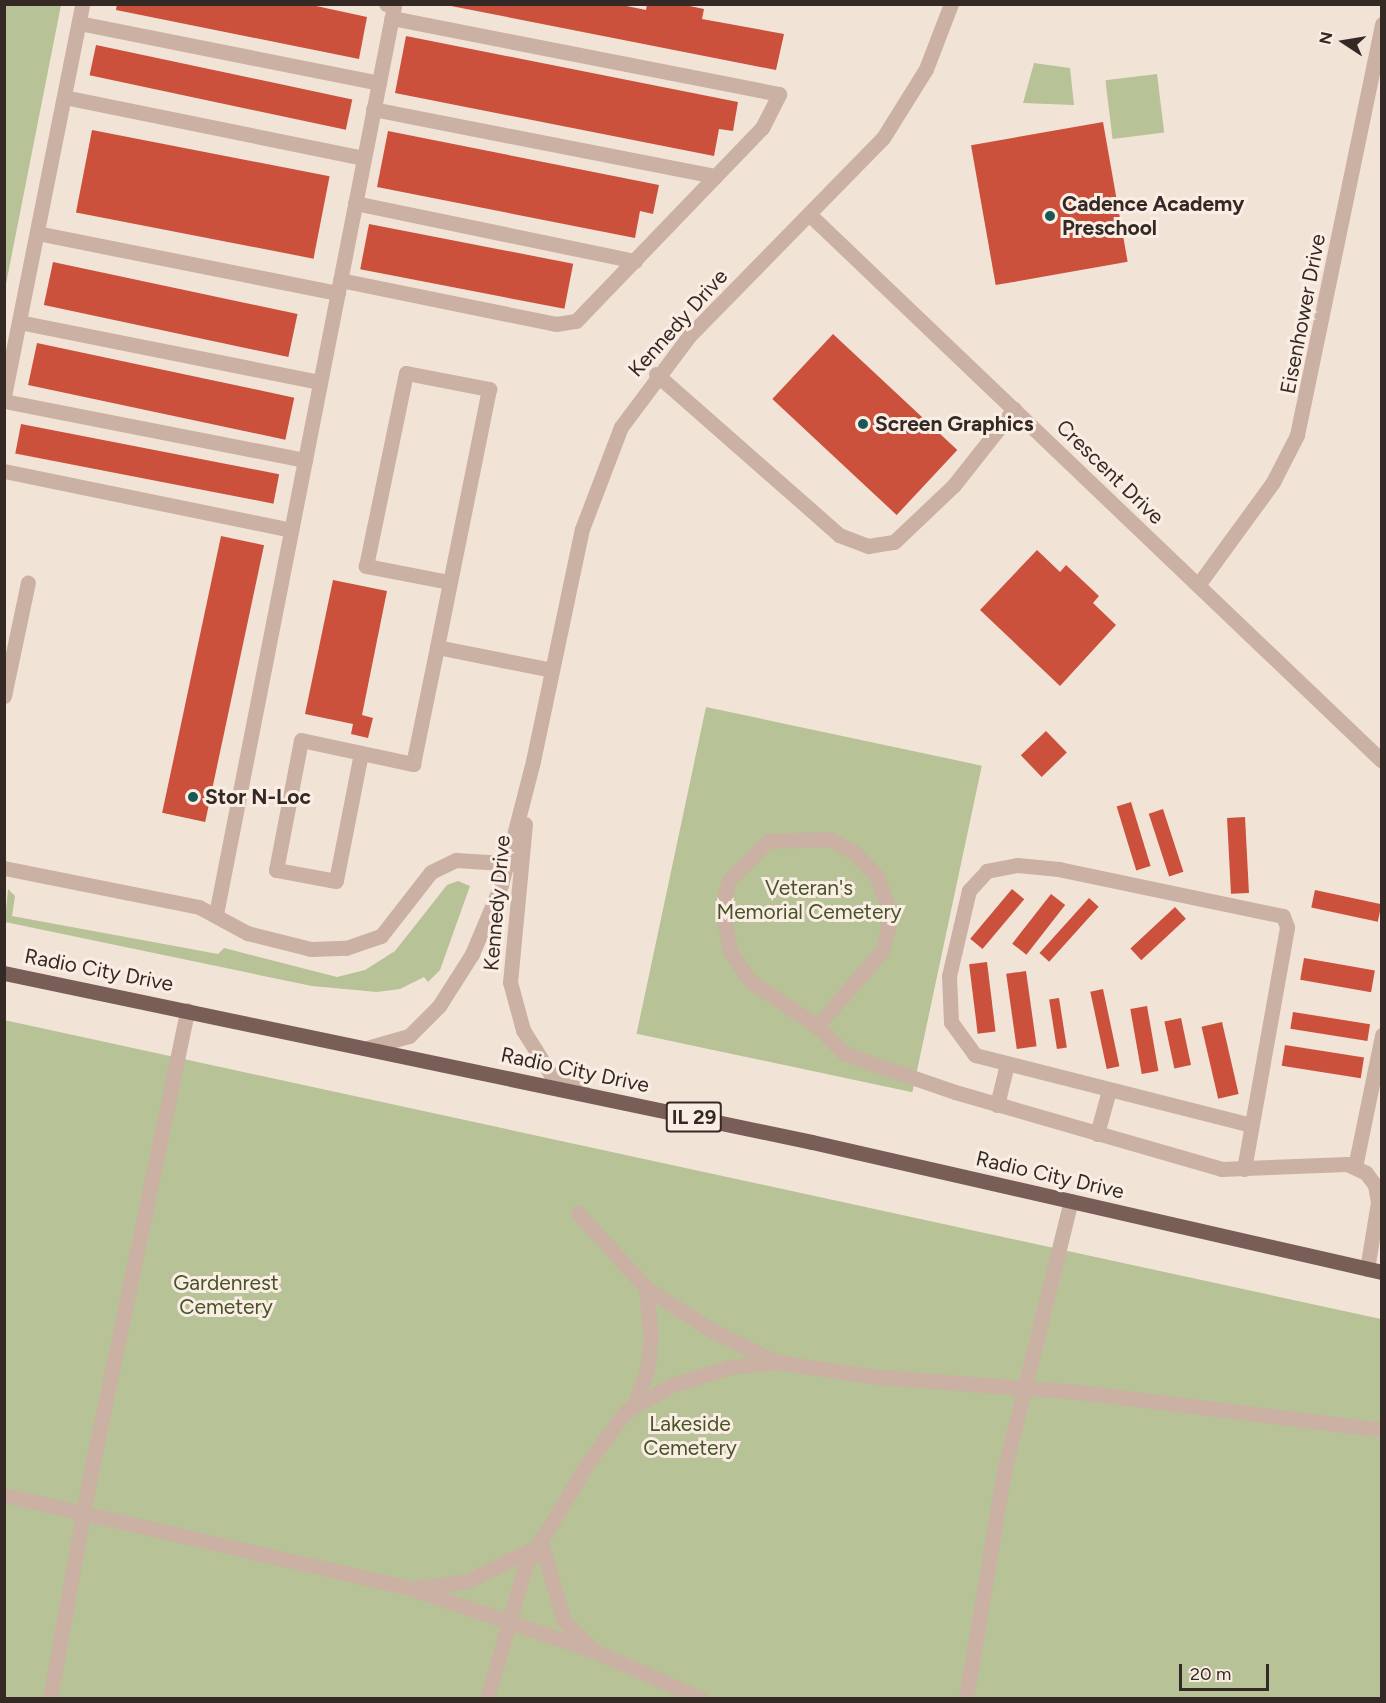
<!DOCTYPE html>
<html>
<head>
<meta charset="utf-8">
<style>
	body { margin:0 }
	#map { position:relative; width:1386px; height:1703px; overflow:hidden; background:#f2e3d7; font-family:Figtree,sans-serif }
	div>[style] { position:absolute }
	[style*='--x'] { left:calc(var(--x)*1px); top:calc(var(--y)*1px); width:calc(var(--w)*1px); rotate:calc(var(--a)*1deg) }
	.green>* { inset:0; background:#b7c297; transform-origin:0 0 }
	.building>* { inset:0; background:#cc513c; transform-origin:0 0 }
	.lane>* { height:15px; margin:-7.5px; padding:0 7.5px; transform-origin:7.5px; border-radius:7.5px; background:#cbb1a3 }
	.street>* { height:15px; margin:-7.5px; padding:0 7.5px; transform-origin:7.5px; border-radius:7.5px; background:#cbb1a3 }
	.primary>* { height:15px; margin:-7.5px; padding:0 7.5px; transform-origin:7.5px; border-radius:7.5px; background:#785e56 }
	.dots>* { width:16px; height:16px; translate:-50% -50%; box-sizing:border-box; border:3px solid #faeee4; border-radius:50% }
	span { translate:-50% -50%; white-space:nowrap; text-align:center; line-height:1.15; -webkit-text-stroke:6px #faeee4; paint-order:stroke }
	.shield-label span { padding:2px 4px; background:#faeee4; border:2px solid; border-radius:4px; -webkit-text-stroke-width:0 }
	.shield-label { font-size:20px; color:#352925; font-weight:700 }
	.poi-label { font-size:21px; color:#352925; font-weight:700 }
	.left { translate:0 -50%; text-align:left }
	.street-label { font-size:21px; color:#352925 }
	.park-label { font-size:21px; color:#485428 }
	.frame { position:absolute; inset:0; border:6px solid #352925; pointer-events:none }
	.north { position:absolute; left:1314px; top:12px; width:60px; height:60px; -webkit-text-stroke:4px #faeee4; paint-order:stroke; rotate:282deg; font-size:16px; font-weight:700; line-height:24px; text-align:center; color:#352925 }
	.north::after { content:''; display:block; margin:auto; width:21px; height:27px; background:#352925; clip-path:polygon(50% 0,100% 100%,50% 72%,0 100%) }
	.scale { position:absolute; left:1179px; top:1664px; width:90px; height:27px; box-sizing:border-box; border:3px solid #352925; border-top:0; padding-left:8px; font-size:18px; line-height:21px; white-space:nowrap; color:#352925; -webkit-text-stroke:4px #faeee4; paint-order:stroke }
</style>
</head>
<body>
<div id="map">
	<div class="green">
		<i style="clip-path:polygon(5px 4px,61px 5px,5px 289px,4px 5px)"></i>
		<i style="clip-path:polygon(1034px 63px,1070px 68px,1074px 105px,1023px 103px)"></i>
		<i style="left:1157px;top:74px;width:59px;height:52px;rotate:83deg"></i>
		<i style="left:706px;top:707px;width:282px;height:334px;rotate:12deg"></i>
		<i style="clip-path:polygon(458px 881px,470px 886px,440px 970px,428px 982px,424px 977px,400px 989px,377px 992px,312px 986px,5px 922px,8px 889px,15px 896px,12px 916px,218px 954px,224px 948px,337px 977px,365px 970px,395px 951px,447px 885px)"></i>
		<i style="clip-path:polygon(4px 1020px,1381px 1319px,1381px 1698px,5px 1698px)"></i>
	</div>
	<div class="building">
		<i style="clip-path:polygon(117px 4px,307px 4px,367px 17px,359px 59px,116px 10px)"></i>
		<i style="clip-path:polygon(617px 4px,646px 10px,647px 4px,680px 4px,704px 9px,702px 19px,784px 34px,776px 70px,451px 6px)"></i>
		<i style="clip-path:polygon(406px 36px,738px 102px,733px 131px,719px 129px,714px 156px,395px 93px)"></i>
		<i style="left:96px;top:45px;width:262px;height:31px;rotate:12deg"></i>
		<i style="left:1103px;top:122px;width:142px;height:134px;rotate:80deg"></i>
		<i style="left:92px;top:130px;width:242px;height:84px;rotate:11deg"></i>
		<i style="clip-path:polygon(388px 131px,659px 185px,653px 214px,640px 211px,635px 238px,377px 187px)"></i>
		<i style="left:369px;top:224px;width:208px;height:46px;rotate:11deg"></i>
		<i style="left:53px;top:262px;width:250px;height:44px;rotate:12deg"></i>
		<i style="left:833px;top:334px;width:170px;height:89px;rotate:43deg"></i>
		<i style="left:37px;top:343px;width:263px;height:43px;rotate:12deg"></i>
		<i style="left:21px;top:424px;width:263px;height:30px;rotate:11deg"></i>
		<i style="left:221px;top:536px;width:44px;height:283px;rotate:12deg"></i>
		<i style="clip-path:polygon(1037px 550px,1060px 572px,1066px 565px,1099px 596px,1093px 603px,1116px 625px,1060px 686px,980px 610px)"></i>
		<i style="clip-path:polygon(333px 580px,387px 591px,362px 715px,373px 718px,368px 738px,351px 734px,353px 724px,305px 714px)"></i>
		<i style="left:1046px;top:731px;width:30px;height:35px;rotate:46deg"></i>
		<i style="left:1131px;top:802px;width:67px;height:15px;rotate:73deg"></i>
		<i style="left:1163px;top:809px;width:66px;height:15px;rotate:72deg"></i>
		<i style="left:1245px;top:817px;width:76px;height:18px;rotate:87deg"></i>
		<i style="left:1012px;top:889px;width:16px;height:65px;rotate:40deg"></i>
		<i style="left:1315px;top:890px;width:68px;height:18px;rotate:12deg"></i>
		<i style="left:1051px;top:894px;width:18px;height:63px;rotate:38deg"></i>
		<i style="left:1089px;top:898px;width:13px;height:74px;rotate:42deg"></i>
		<i style="left:1175px;top:907px;width:16px;height:61px;rotate:47deg"></i>
		<i style="left:1304px;top:958px;width:72px;height:22px;rotate:10deg"></i>
		<i style="left:987px;top:962px;width:70px;height:18px;rotate:83deg"></i>
		<i style="left:1026px;top:971px;width:76px;height:20px;rotate:82deg"></i>
		<i style="left:1103px;top:989px;width:79px;height:13px;rotate:78deg"></i>
		<i style="left:1059px;top:998px;width:50px;height:10px;rotate:81deg"></i>
		<i style="left:1147px;top:1006px;width:66px;height:17px;rotate:80deg"></i>
		<i style="left:1293px;top:1012px;width:78px;height:17px;rotate:9deg"></i>
		<i style="left:1181px;top:1018px;width:48px;height:17px;rotate:78deg"></i>
		<i style="left:1222px;top:1022px;width:74px;height:21px;rotate:77deg"></i>
		<i style="left:1285px;top:1045px;width:80px;height:21px;rotate:9deg"></i>
	</div>
	<div class="lane">
		<i style="--x:79;--y:23;--w:306;--a:11.3"></i>
		<i style="--x:64;--y:97;--w:305;--a:11.5"></i>
		<i style="--x:373;--y:109;--w:349;--a:11.1"></i>
		<i style="--x:355;--y:203;--w:286;--a:11.7"></i>
		<i style="--x:37;--y:233;--w:307;--a:11.3"></i>
		<i style="--x:340;--y:280;--w:220;--a:11.5"></i>
		<i style="--x:556;--y:324;--w:20;--a:-9"></i>
		<i style="--x:576;--y:321;--w:268;--a:-46.1"></i>
		<i style="--x:762;--y:128;--w:38;--a:-63"></i>
		<i style="--x:779;--y:94;--w:395;--a:-168.9"></i>
		<i style="--x:19;--y:322;--w:307;--a:11.3"></i>
		<i style="--x:656;--y:374;--w:244;--a:41.3"></i>
		<i style="--x:839;--y:535;--w:31;--a:21"></i>
		<i style="--x:868;--y:546;--w:26;--a:-9"></i>
		<i style="--x:894;--y:542;--w:83;--a:-43.5"></i>
		<i style="--x:954;--y:485;--w:97;--a:-51.7"></i>
		<i style="--x:4;--y:396;--w:400;--a:-78.7"></i>
		<i style="--x:4;--y:401;--w:307;--a:11.1"></i>
		<i style="--x:4;--y:471;--w:293;--a:11.6"></i>
		<i style="--x:449;--y:582;--w:85;--a:-169.1"></i>
		<i style="--x:366;--y:566;--w:197;--a:-78.3"></i>
		<i style="--x:406;--y:373;--w:85;--a:10.9"></i>
		<i style="--x:489;--y:389;--w:263;--a:101.4"></i>
		<i style="--x:437;--y:647;--w:117;--a:11.3"></i>
		<i style="--x:4;--y:696;--w:116;--a:-78.1"></i>
		<i style="--x:361;--y:753;--w:130;--a:101.1"></i>
		<i style="--x:336;--y:881;--w:61;--a:-169.6"></i>
		<i style="--x:276;--y:870;--w:132;--a:-79.1"></i>
		<i style="--x:301;--y:740;--w:115;--a:12.1"></i>
		<i style="--x:413;--y:764;--w:119;--a:-78.4"></i>
		<i style="--x:4;--y:868;--w:199;--a:11.3"></i>
		<i style="--x:199;--y:907;--w:55;--a:28.4"></i>
		<i style="--x:247;--y:933;--w:66;--a:14"></i>
		<i style="--x:311;--y:949;--w:35;--a:-2"></i>
		<i style="--x:346;--y:948;--w:37;--a:-19"></i>
		<i style="--x:381;--y:936;--w:81;--a:-52"></i>
		<i style="--x:431;--y:872;--w:28;--a:-26"></i>
		<i style="--x:456;--y:860;--w:64;--a:3.6"></i>
		<i style="--x:216;--y:914;--w:925;--a:-78.91"></i>
		<i style="--x:394;--y:6;--w:8;--a:-166"></i>
		<i style="--x:817;--y:1026;--w:99;--a:-49.1"></i>
		<i style="--x:882;--y:951;--w:24;--a:-75"></i>
		<i style="--x:888;--y:928;--w:27;--a:-94"></i>
		<i style="--x:886;--y:901;--w:28;--a:-111"></i>
		<i style="--x:876;--y:875;--w:30;--a:-134"></i>
		<i style="--x:855;--y:853;--w:29;--a:-151"></i>
		<i style="--x:830;--y:839;--w:62;--a:178.2"></i>
		<i style="--x:768;--y:841;--w:55;--a:135"></i>
		<i style="--x:729;--y:880;--w:28;--a:105"></i>
		<i style="--x:722;--y:907;--w:45;--a:79.7"></i>
		<i style="--x:730;--y:951;--w:36;--a:56"></i>
		<i style="--x:750;--y:981;--w:81;--a:33.9"></i>
		<i style="--x:817;--y:1026;--w:40;--a:45"></i>
		<i style="--x:845;--y:1054;--w:116;--a:19.1"></i>
		<i style="--x:955;--y:1092;--w:277;--a:16.1"></i>
		<i style="--x:1221;--y:1169;--w:126;--a:-2.3"></i>
		<i style="--x:1347;--y:1164;--w:21;--a:25"></i>
		<i style="--x:1366;--y:1173;--w:15;--a:53"></i>
		<i style="--x:1375;--y:1185;--w:17;--a:80"></i>
		<i style="--x:1378;--y:1202;--w:68;--a:99.3"></i>
		<i style="--x:997;--y:1105;--w:42;--a:-76.3"></i>
		<i style="--x:1097;--y:1134;--w:46;--a:-74.7"></i>
		<i style="--x:1355;--y:1167;--w:135;--a:-78.4"></i>
		<i style="--x:1244;--y:1169;--w:246;--a:-79.9"></i>
		<i style="--x:1287;--y:927;--w:12;--a:-110"></i>
		<i style="--x:1283;--y:916;--w:229;--a:-168.2"></i>
		<i style="--x:1059;--y:869;--w:42;--a:-174.6"></i>
		<i style="--x:1017;--y:865;--w:31;--a:169"></i>
		<i style="--x:987;--y:871;--w:26;--a:133"></i>
		<i style="--x:969;--y:890;--w:88;--a:103.1"></i>
		<i style="--x:949;--y:976;--w:46;--a:87.5"></i>
		<i style="--x:951;--y:1022;--w:41;--a:54"></i>
		<i style="--x:975;--y:1055;--w:285;--a:14.2"></i>
		<i style="--x:578;--y:1213;--w:101;--a:47.8"></i>
		<i style="--x:633;--y:1407;--w:40;--a:-69"></i>
		<i style="--x:647;--y:1370;--w:31;--a:-83"></i>
		<i style="--x:651;--y:1339;--w:51;--a:-95.6"></i>
		<i style="--x:646;--y:1288;--w:77;--a:32.9"></i>
		<i style="--x:711;--y:1330;--w:72;--a:26.2"></i>
		<i style="--x:4;--y:1495;--w:420;--a:12.9"></i>
		<i style="--x:413;--y:1589;--w:191;--a:18.9"></i>
		<i style="--x:594;--y:1651;--w:116;--a:23.9"></i>
		<i style="--x:540;--y:1539;--w:85;--a:73.7"></i>
		<i style="--x:564;--y:1621;--w:40;--a:45"></i>
		<i style="--x:416;--y:1588;--w:52;--a:-7.7"></i>
		<i style="--x:468;--y:1581;--w:69;--a:-26.6"></i>
		<i style="--x:50;--y:1698;--w:220;--a:-79.8"></i>
		<i style="--x:89;--y:1481;--w:481;--a:-78.2"></i>
		<i style="--x:487;--y:1698;--w:136;--a:-73.8"></i>
		<i style="--x:525;--y:1567;--w:124;--a:-58.9"></i>
		<i style="--x:589;--y:1461;--w:61;--a:-53.7"></i>
		<i style="--x:625;--y:1412;--w:54;--a:-29.9"></i>
		<i style="--x:672;--y:1385;--w:61;--a:-17.2"></i>
		<i style="--x:730;--y:1367;--w:46;--a:-6.2"></i>
		<i style="--x:776;--y:1362;--w:103;--a:8.4"></i>
		<i style="--x:878;--y:1377;--w:202;--a:4.3"></i>
		<i style="--x:1079;--y:1392;--w:305;--a:7.1"></i>
		<i style="--x:966;--y:1698;--w:230;--a:-80.5"></i>
		<i style="--x:1004;--y:1471;--w:278;--a:-76.1"></i>
	</div>
	<div class="street">
		<i style="--x:810;--y:215;--w:791;--a:43.67"></i>
		<i style="--x:1198;--y:585;--w:127;--a:-53.9"></i>
		<i style="--x:1273;--y:482;--w:53;--a:-62.9"></i>
		<i style="--x:1297;--y:435;--w:420;--a:-78.3"></i>
		<i style="--x:525;--y:824;--w:159;--a:95.4"></i>
		<i style="--x:510;--y:982;--w:50;--a:74.8"></i>
		<i style="--x:523;--y:1030;--w:51;--a:57.9"></i>
		<i style="--x:550;--y:1073;--w:39;--a:30"></i>
		<i style="--x:370;--y:1047;--w:41;--a:-15.8"></i>
		<i style="--x:409;--y:1036;--w:42;--a:-45"></i>
		<i style="--x:439;--y:1006;--w:62;--a:-57.6"></i>
		<i style="--x:472;--y:954;--w:75;--a:-67.2"></i>
		<i style="--x:501;--y:885;--w:128;--a:-75.5"></i>
		<i style="--x:533;--y:761;--w:237;--a:-78.1"></i>
		<i style="--x:582;--y:529;--w:109;--a:-69.1"></i>
		<i style="--x:621;--y:427;--w:114;--a:-53.2"></i>
		<i style="--x:689;--y:336;--w:277;--a:-45.6"></i>
		<i style="--x:883;--y:138;--w:81;--a:-58.1"></i>
		<i style="--x:926;--y:69;--w:70;--a:-69"></i>
	</div>
	<div class="primary">
		<i style="--x:4;--y:973;--w:825;--a:11.81"></i>
		<i style="--x:812;--y:1142;--w:585;--a:12.85"></i>
	</div>
	<div class="dots">
		<i style="left:1050px;top:216px;background:#195857"></i>
		<i style="left:863px;top:424px;background:#195857"></i>
		<i style="left:193px;top:797px;background:#195857"></i>
	</div>
	<div class="shield-label">
		<span style="left:694px;top:1117px">IL 29</span>
	</div>
	<div class="poi-label">
		<span class="left" style="left:1062px;top:216px">Cadence Academy<br>Preschool</span>
		<span class="left" style="left:875px;top:424px">Screen Graphics</span>
		<span class="left" style="left:205px;top:797px">Stor N-Loc</span>
	</div>
	<div class="street-label">
		<span style="left:1303px;top:314px;rotate:-79deg">Eisenhower Drive</span>
		<span style="left:678px;top:323px;rotate:-48deg">Kennedy Drive</span>
		<span style="left:1110px;top:472px;rotate:44deg">Crescent Drive</span>
		<span style="left:497px;top:903px;rotate:-85deg">Kennedy Drive</span>
		<span style="left:99px;top:970px;rotate:11deg">Radio City Drive</span>
		<span style="left:575px;top:1070px;rotate:12deg">Radio City Drive</span>
		<span style="left:1050px;top:1175px;rotate:13deg">Radio City Drive</span>
	</div>
	<div class="park-label">
		<span style="left:809px;top:900px">Veteran's<br>Memorial Cemetery</span>
		<span style="left:226px;top:1295px">Gardenrest<br>Cemetery</span>
		<span style="left:690px;top:1436px">Lakeside<br>Cemetery</span>
	</div>
	<div class="frame"></div>
	<div class="north">N</div>
	<div class="scale">20 m</div>
</div>
</body>
</html>
